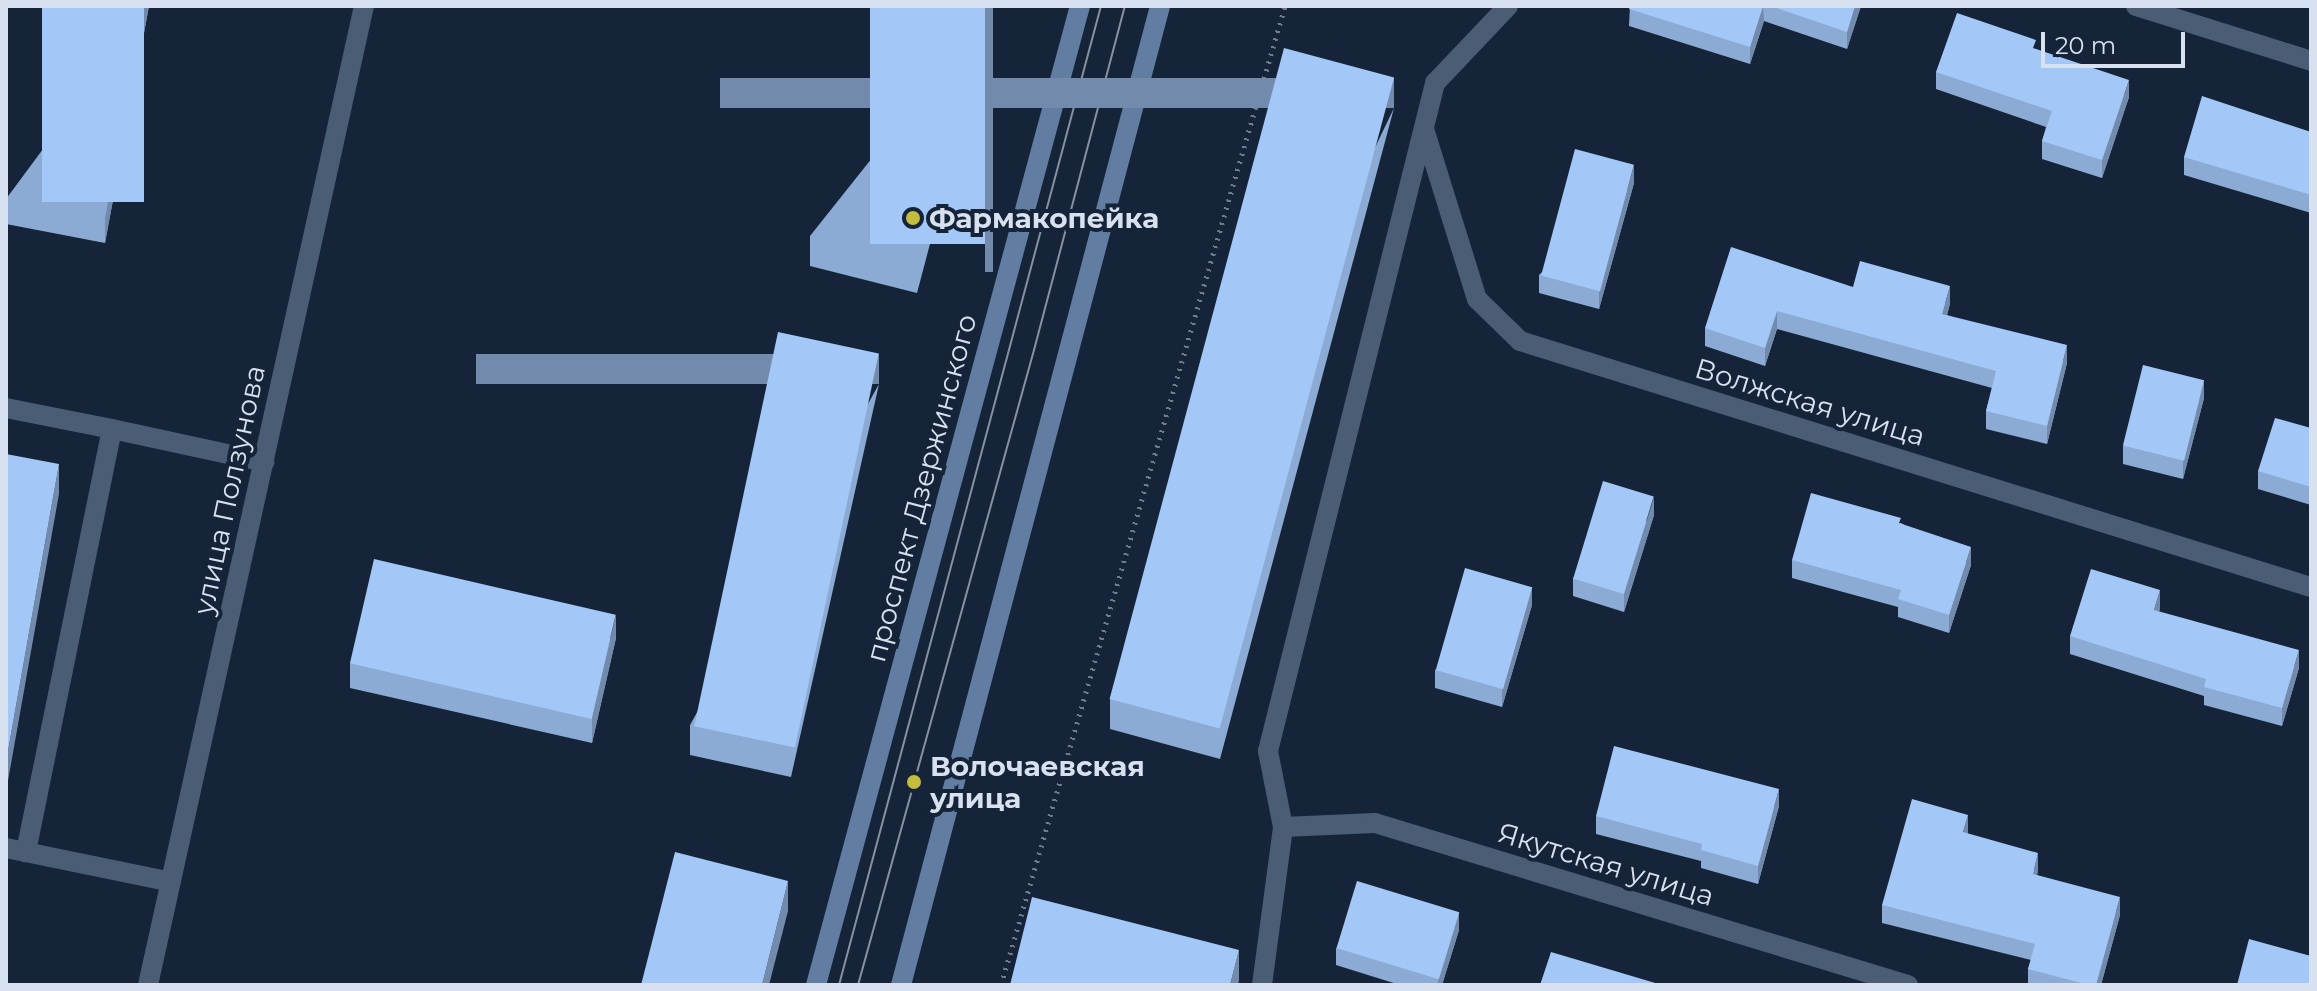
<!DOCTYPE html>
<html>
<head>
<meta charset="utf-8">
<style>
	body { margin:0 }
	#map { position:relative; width:2317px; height:991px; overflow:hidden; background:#152438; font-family:Montserrat,sans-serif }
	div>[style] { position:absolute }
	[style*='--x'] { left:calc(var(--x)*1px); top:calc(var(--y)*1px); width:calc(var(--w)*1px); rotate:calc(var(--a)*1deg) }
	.path>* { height:5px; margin-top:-2.5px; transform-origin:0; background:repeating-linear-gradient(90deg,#707c8e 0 2px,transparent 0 8px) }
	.service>* { height:20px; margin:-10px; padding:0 10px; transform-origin:10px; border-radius:10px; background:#4b5d74 }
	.minor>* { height:20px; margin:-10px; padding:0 10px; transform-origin:10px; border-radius:10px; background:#4b5d74 }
	.secondary>* { height:20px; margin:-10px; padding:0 10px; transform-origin:10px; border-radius:10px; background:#617da2 }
	.tram>* { height:2px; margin:-1px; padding:0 1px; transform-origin:1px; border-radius:1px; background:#8692a3 }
	.wall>* { inset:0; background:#8cabd4 }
	.shaded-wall>* { inset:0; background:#728bac; transform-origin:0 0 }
	.building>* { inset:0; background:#a3c7f6; transform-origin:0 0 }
	.dots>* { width:22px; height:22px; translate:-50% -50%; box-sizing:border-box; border:4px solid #152438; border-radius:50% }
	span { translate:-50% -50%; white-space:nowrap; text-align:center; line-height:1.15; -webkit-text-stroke:8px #152438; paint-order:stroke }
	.poi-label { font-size:28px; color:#d7e1ef; font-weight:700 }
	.left { translate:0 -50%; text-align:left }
	.street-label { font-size:28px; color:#d7e1ef }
	.frame { position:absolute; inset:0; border:8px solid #d7e1ef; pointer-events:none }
	.scale { position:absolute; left:2041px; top:32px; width:144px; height:36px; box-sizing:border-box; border:4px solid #d7e1ef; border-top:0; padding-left:10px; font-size:24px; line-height:28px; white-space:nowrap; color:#d7e1ef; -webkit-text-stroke:6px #152438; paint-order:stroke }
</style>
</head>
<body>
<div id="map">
	<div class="path">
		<i style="--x:1001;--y:985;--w:1019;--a:-73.82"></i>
	</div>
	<div class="service">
		<i style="--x:6;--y:408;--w:108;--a:11.2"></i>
		<i style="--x:112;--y:429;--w:432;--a:101.5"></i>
		<i style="--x:112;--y:429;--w:156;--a:12.2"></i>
		<i style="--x:6;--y:848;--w:168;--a:11.6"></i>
		<i style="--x:1262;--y:985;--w:159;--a:-82.4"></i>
		<i style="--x:1283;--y:827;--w:77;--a:-101.2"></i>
		<i style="--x:1268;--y:751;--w:689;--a:-75.96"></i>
		<i style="--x:1435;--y:83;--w:106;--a:-46.5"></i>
	</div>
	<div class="minor">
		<i style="--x:2136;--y:6;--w:183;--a:17.4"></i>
		<i style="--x:1424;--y:129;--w:178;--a:72.7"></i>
		<i style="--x:1477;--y:299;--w:60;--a:44.3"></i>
		<i style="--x:1520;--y:341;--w:828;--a:17.28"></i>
		<i style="--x:1283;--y:827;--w:92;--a:-2.5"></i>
		<i style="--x:1375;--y:823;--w:557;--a:16.91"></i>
		<i style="--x:148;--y:985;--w:1003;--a:-77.56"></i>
	</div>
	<div class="secondary">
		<i style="--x:816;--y:985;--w:1014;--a:-74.91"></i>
		<i style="--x:901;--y:985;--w:1013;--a:-75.18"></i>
	</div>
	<div class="tram">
		<i style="--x:839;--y:985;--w:1013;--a:-75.02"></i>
		<i style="--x:858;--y:985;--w:659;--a:-74.51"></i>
		<i style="--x:1034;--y:350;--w:356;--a:-75.2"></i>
	</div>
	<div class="wall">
		<i style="clip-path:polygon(149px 6px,105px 243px,6px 224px,6px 199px)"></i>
		<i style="clip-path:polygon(993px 6px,917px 293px,810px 266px,810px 236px)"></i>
		<i style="clip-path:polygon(1630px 6px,1861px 6px,1847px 49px,1764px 21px,1750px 64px,1629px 26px)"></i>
		<i style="clip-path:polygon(2036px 49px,2129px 97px,2102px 178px,2042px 159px,2042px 141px,2046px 127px,1936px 89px,1936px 72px)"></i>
		<i style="clip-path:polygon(1394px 108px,1220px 759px,1110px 729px,1110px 699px)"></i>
		<i style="clip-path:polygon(2311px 132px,2311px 213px,2184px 175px,2184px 157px)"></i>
		<i style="clip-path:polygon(1634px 183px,1599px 309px,1539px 293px,1539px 275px)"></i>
		<i style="clip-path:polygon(1853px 287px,1950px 304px,1947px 315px,2067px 363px,2047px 444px,1986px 429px,1986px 411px,1992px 388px,1777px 329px,1765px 366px,1705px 346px,1705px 328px)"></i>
		<i style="clip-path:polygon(879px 384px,791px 777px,690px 755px,690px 725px)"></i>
		<i style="clip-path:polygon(2204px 398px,2183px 479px,2123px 464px,2123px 446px)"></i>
		<i style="clip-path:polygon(2311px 428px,2311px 505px,2258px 489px,2258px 471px)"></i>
		<i style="clip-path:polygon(1654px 515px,1624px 612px,1573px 596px,1573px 578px)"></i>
		<i style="clip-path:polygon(1901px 523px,1971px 565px,1949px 633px,1898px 617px,1898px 607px,1792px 578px,1792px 560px)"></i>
		<i style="clip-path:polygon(1532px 605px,1502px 707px,1435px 688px,1435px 670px)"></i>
		<i style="clip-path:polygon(2160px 608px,2159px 612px,2299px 668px,2282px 726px,2204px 705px,2204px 696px,2070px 654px,2070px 636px)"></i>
		<i style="clip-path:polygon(616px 638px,592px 743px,350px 688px,350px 663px)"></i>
		<i style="clip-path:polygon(1779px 806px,1758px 884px,1701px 868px,1701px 861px,1596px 834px,1596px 816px)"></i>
		<i style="clip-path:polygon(1968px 834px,2038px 871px,2037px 875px,2120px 915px,2101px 985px,2028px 985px,2028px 969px,2031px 960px,1882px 923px,1882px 905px)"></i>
		<i style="clip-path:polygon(1459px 930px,1442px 985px,1400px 985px,1336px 965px,1336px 948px)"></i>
	</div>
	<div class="shaded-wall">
		<i style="clip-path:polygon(144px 6px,149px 6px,105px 243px,105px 218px)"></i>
		<i style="left:985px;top:6px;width:8px;height:266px"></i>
		<i style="clip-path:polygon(1763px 6px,1764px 21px,1750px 64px,1750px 47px)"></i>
		<i style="clip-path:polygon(1855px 6px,1861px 6px,1847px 49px,1847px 32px)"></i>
		<i style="left:1394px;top:78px;width:30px;height:674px;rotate:90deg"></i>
		<i style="clip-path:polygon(2129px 80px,2129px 97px,2102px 178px,2102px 160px)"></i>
		<i style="clip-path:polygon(1634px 165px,1634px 183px,1599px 309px,1599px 291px)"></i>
		<i style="clip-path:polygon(1950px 286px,1950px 304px,1942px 332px,1942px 314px)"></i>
		<i style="clip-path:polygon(1777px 311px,1777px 329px,1765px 366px,1765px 348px)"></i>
		<i style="clip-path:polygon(2067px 345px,2067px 363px,2047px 444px,2047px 426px)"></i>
		<i style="left:879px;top:354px;width:30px;height:403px;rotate:90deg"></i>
		<i style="clip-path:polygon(2204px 380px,2204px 398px,2183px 479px,2183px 461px)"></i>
		<i style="clip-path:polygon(59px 464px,59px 494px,6px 792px,6px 762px)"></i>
		<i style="clip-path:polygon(1654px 497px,1654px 515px,1624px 612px,1624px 594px)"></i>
		<i style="clip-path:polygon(1971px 547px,1971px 565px,1949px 633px,1949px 615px)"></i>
		<i style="clip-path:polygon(1532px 587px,1532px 605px,1502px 707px,1502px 689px)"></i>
		<i style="clip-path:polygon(2160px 590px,2160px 608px,2154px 628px,2154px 610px)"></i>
		<i style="clip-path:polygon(616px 614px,616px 638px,592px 743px,592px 718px)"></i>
		<i style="clip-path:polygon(2299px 650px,2299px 668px,2282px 726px,2282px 708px)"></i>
		<i style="clip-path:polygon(1779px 789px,1779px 806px,1758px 884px,1758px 866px)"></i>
		<i style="clip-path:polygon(1968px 815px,1968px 833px,1963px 850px,1963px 832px)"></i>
		<i style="clip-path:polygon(2038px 853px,2038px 871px,2033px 891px,2033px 874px)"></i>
		<i style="clip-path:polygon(788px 881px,788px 911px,769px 985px,762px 985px)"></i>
		<i style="clip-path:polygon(2120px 897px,2120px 915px,2101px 985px,2096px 985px)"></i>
		<i style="clip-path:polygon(1459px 912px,1459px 930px,1442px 985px,1438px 985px,1438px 979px)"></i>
		<i style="clip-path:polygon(1239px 950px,1239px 980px,1238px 985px,1230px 985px)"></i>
	</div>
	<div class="building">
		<i style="left:42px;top:6px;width:102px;height:196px"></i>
		<i style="left:870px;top:6px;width:115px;height:238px"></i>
		<i style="clip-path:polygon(1630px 6px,1763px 6px,1750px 47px,1629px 9px)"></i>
		<i style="clip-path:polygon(1771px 6px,1855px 6px,1847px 32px)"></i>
		<i style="clip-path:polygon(1957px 13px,2036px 40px,2033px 48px,2129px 80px,2102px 160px,2042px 141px,2052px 111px,1936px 72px)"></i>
		<i style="left:1284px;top:48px;width:114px;height:674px;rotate:15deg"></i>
		<i style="clip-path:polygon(2202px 96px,2311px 132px,2311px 195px,2184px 157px)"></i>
		<i style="left:1575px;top:149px;width:61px;height:131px;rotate:15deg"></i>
		<i style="clip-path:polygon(1731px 247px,1853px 287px,1860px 261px,1950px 286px,1942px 314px,2067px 345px,2047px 426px,1986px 411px,1996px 371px,1777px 311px,1765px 348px,1705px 328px)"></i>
		<i style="left:778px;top:332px;width:103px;height:403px;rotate:12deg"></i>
		<i style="left:2143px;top:365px;width:63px;height:83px;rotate:14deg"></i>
		<i style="clip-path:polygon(2275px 418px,2311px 428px,2311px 487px,2258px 471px)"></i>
		<i style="clip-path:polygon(6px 454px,59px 464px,6px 762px)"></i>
		<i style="left:1603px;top:481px;width:53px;height:102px;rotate:17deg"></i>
		<i style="clip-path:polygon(1811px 493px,1901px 518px,1899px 523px,1971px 547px,1949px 615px,1898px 599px,1901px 590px,1792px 560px)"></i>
		<i style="left:374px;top:559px;width:248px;height:107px;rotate:13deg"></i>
		<i style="left:1465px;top:568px;width:70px;height:106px;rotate:16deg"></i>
		<i style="clip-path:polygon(2091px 569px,2160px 590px,2154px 610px,2299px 650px,2282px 708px,2204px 687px,2206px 679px,2070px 636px)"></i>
		<i style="clip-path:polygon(1614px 746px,1779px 789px,1758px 866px,1701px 850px,1702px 844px,1596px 816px)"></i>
		<i style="clip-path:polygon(1912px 799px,1968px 815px,1963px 832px,2038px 853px,2033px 874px,2120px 897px,2096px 985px,2089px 985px,2028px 969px,2035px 944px,1882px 905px)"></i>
		<i style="clip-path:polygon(675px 852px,788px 881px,762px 985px,641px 985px)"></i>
		<i style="left:1357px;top:881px;width:107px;height:70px;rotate:17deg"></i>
		<i style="clip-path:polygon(1032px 897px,1239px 950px,1230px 985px,1010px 985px)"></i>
		<i style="clip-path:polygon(2249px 939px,2311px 956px,2311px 985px,2237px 985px)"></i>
		<i style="clip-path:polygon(1551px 952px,1662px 985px,1540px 985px)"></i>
	</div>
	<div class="dots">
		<i style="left:913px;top:218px;background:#c4bc3d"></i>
		<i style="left:914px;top:782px;background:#c4bc3d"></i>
	</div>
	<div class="poi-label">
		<span class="left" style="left:929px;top:218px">Фармакопейка</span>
		<span class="left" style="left:930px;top:782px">Волочаевская<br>улица</span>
	</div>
	<div class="street-label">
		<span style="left:1810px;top:402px;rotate:17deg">Волжская улица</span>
		<span style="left:921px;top:488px;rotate:-75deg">проспект Дзержинского</span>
		<span style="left:229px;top:490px;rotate:-78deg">улица Ползунова</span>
		<span style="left:1606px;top:864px;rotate:17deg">Якутская улица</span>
	</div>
	<div class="frame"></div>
	<div class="scale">20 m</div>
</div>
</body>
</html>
